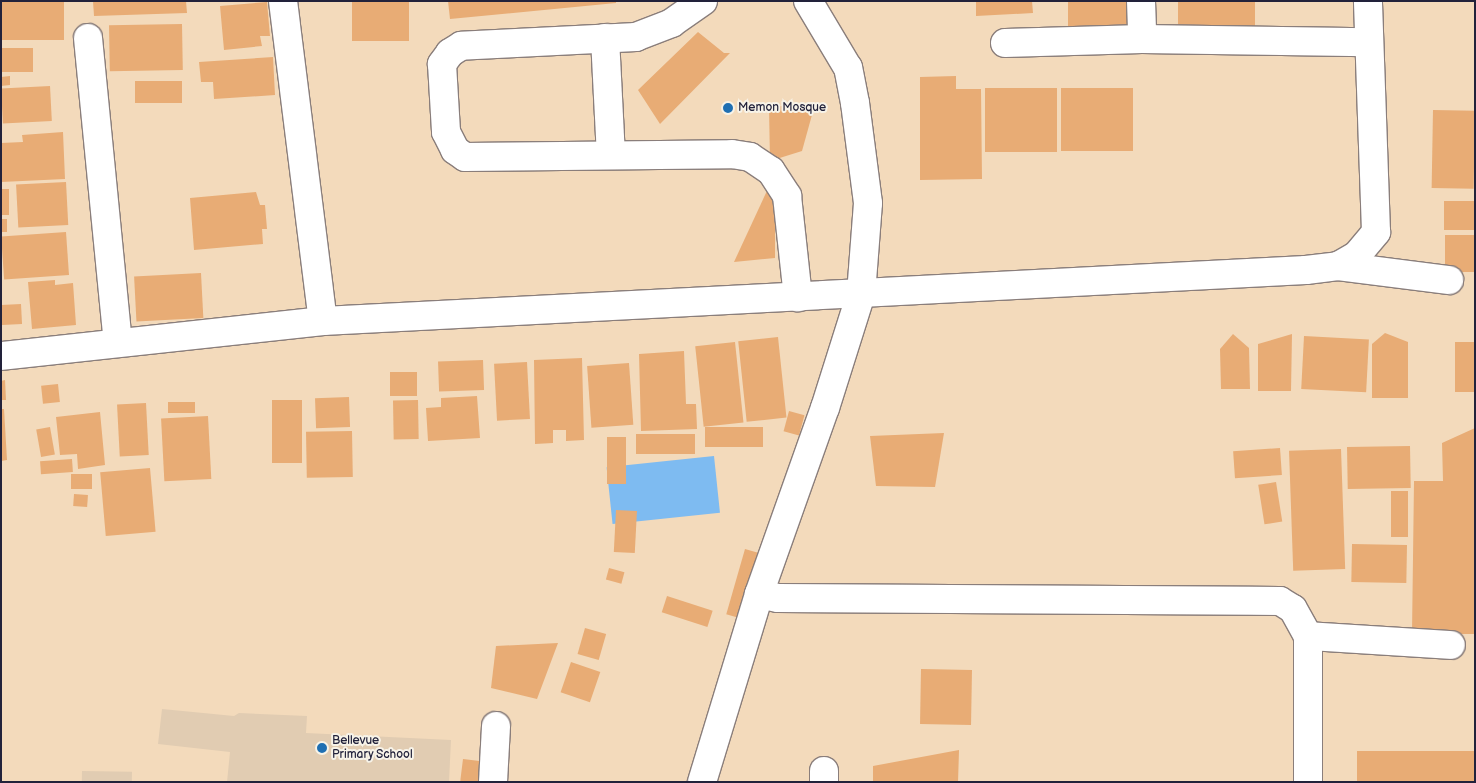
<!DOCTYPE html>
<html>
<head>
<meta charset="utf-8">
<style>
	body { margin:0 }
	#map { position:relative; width:1476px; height:783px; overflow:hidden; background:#f3dabb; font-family:"Balsamiq Sans",sans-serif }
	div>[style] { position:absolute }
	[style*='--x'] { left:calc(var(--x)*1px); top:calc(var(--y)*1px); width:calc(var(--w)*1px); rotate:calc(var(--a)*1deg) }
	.built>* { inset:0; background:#e1ccb2; transform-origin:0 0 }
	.water>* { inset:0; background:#7ebbf1; transform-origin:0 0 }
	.building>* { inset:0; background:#e8ac75; transform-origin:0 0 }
	.roads { filter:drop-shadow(1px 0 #8a7e7b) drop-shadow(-1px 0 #8a7e7b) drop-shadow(0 1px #8a7e7b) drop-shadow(0 -1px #8a7e7b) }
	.minor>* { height:28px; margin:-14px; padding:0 14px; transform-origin:14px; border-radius:14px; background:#fff }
	.dots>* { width:14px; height:14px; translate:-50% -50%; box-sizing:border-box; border:2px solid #f7f3e8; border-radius:50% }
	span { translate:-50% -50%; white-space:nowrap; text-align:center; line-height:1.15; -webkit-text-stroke:4px #f7f3e8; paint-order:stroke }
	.poi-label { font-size:12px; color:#22223b }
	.left { translate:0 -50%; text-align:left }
	.frame { position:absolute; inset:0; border:2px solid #22223b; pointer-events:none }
</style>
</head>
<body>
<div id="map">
	<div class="built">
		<i style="clip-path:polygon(162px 709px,234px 716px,239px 713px,307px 716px,306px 733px,451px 740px,449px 782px,227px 782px,230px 752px,158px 744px)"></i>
		<i style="left:82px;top:771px;width:50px;height:11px;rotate:1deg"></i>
	</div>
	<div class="water">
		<i style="left:714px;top:456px;width:57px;height:108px;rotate:84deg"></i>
	</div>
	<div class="building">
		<i style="left:1px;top:1px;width:63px;height:39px"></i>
		<i style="clip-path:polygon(93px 1px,186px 1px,187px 13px,94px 16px)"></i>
		<i style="left:352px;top:1px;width:57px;height:40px"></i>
		<i style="clip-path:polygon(448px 1px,616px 1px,616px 3px,450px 19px)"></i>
		<i style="clip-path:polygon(976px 1px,1032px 1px,1033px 13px,976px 16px)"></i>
		<i style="left:1068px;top:1px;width:67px;height:31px"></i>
		<i style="left:1178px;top:1px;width:77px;height:26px"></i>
		<i style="clip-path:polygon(267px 2px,270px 36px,260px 36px,262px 46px,224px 50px,220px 6px)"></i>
		<i style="left:182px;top:24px;width:46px;height:73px;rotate:89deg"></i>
		<i style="clip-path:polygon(698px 32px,724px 53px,730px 53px,660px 124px,638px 90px)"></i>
		<i style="left:1px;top:48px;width:32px;height:24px"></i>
		<i style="clip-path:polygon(273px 57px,275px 95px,214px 99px,213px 82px,201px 82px,199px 62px)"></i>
		<i style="clip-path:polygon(10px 76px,10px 85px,1px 86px,1px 77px)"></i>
		<i style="clip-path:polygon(956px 76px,956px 89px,981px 89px,982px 179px,920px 180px,920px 77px)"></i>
		<i style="left:182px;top:81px;width:22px;height:47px;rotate:90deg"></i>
		<i style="left:50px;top:86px;width:35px;height:49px;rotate:87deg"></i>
		<i style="left:1057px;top:88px;width:64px;height:72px;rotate:90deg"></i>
		<i style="left:1133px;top:88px;width:63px;height:72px;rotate:90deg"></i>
		<i style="clip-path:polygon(815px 104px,802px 151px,770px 161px,769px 107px)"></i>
		<i style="left:1433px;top:110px;width:42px;height:78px;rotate:1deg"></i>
		<i style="clip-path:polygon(63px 132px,65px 179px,1px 182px,1px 143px,23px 142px,22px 135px)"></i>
		<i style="clip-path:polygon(772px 180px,775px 198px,775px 258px,734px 262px)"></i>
		<i style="left:66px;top:182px;width:43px;height:50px;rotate:87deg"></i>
		<i style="left:1px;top:189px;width:8px;height:26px"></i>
		<i style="clip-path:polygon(256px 192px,260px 205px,265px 205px,267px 229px,262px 229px,263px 244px,194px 250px,190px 198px)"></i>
		<i style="left:1444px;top:201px;width:31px;height:29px"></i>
		<i style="left:7px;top:219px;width:13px;height:6px;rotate:90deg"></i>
		<i style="left:66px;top:232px;width:43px;height:65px;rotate:86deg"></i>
		<i style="left:1445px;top:235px;width:30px;height:37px"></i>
		<i style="left:201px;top:273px;width:45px;height:67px;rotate:87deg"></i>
		<i style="clip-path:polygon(55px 280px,55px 285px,73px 283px,76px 325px,32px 329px,28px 282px)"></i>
		<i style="left:21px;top:304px;width:20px;height:20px;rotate:87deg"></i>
		<i style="clip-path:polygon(1385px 333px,1408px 342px,1408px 398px,1372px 398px,1372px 344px)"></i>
		<i style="clip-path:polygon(1233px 334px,1249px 348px,1250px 389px,1221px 389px,1220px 349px)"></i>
		<i style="clip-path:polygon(1292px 334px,1291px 391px,1258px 391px,1258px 344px)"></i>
		<i style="left:1304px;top:336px;width:65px;height:53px;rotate:3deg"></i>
		<i style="left:778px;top:337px;width:81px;height:40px;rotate:84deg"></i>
		<i style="left:735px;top:342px;width:81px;height:40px;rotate:84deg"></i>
		<i style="left:1455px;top:342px;width:20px;height:50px"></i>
		<i style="clip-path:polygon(684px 351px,686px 404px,696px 404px,697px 429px,641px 431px,639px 354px)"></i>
		<i style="clip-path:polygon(582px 358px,584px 440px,566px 441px,566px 430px,553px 430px,553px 443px,535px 444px,534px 360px)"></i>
		<i style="left:483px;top:360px;width:30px;height:45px;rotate:88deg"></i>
		<i style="left:527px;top:362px;width:57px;height:33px;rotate:87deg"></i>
		<i style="left:629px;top:363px;width:62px;height:42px;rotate:86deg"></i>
		<i style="left:390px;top:372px;width:27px;height:24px"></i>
		<i style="clip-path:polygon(5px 380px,6px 400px,1px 400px,1px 381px)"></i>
		<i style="left:58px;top:384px;width:18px;height:17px;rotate:84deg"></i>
		<i style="clip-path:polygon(477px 396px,480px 438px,428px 441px,426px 408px,441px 407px,441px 398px)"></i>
		<i style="left:349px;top:397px;width:30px;height:34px;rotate:88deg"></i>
		<i style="left:272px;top:400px;width:30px;height:63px"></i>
		<i style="left:418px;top:400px;width:39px;height:25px;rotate:89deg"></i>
		<i style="left:168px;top:402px;width:27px;height:11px"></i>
		<i style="left:146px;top:403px;width:52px;height:29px;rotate:87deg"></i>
		<i style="clip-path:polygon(1px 409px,4px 409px,7px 460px,1px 461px)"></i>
		<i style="left:789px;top:411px;width:16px;height:21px;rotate:15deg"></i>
		<i style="clip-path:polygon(100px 412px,105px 465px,78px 469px,77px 454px,60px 455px,56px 417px)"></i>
		<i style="left:208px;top:416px;width:63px;height:47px;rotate:87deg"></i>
		<i style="left:50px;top:427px;width:28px;height:14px;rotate:80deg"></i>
		<i style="left:763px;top:427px;width:20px;height:58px;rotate:90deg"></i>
		<i style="clip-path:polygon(1475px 428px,1474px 634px,1412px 634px,1414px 481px,1443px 481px,1442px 443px)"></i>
		<i style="left:352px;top:431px;width:46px;height:46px;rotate:89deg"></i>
		<i style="clip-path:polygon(944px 433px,935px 487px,876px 486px,870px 436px)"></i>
		<i style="left:695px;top:434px;width:20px;height:59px;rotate:90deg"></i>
		<i style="left:607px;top:437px;width:19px;height:47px"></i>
		<i style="left:1410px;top:446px;width:42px;height:63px;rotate:89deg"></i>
		<i style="left:1280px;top:448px;width:27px;height:47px;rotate:86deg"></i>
		<i style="left:1341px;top:449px;width:120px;height:52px;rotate:88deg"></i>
		<i style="left:72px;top:459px;width:13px;height:32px;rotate:86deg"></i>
		<i style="left:150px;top:468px;width:64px;height:50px;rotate:85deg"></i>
		<i style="left:71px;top:474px;width:21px;height:15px"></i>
		<i style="left:1276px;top:482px;width:40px;height:18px;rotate:81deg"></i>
		<i style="left:1391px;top:491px;width:17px;height:46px"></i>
		<i style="left:74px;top:494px;width:14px;height:12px;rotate:4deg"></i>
		<i style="left:616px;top:510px;width:21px;height:42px;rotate:3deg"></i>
		<i style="left:1352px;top:544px;width:55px;height:38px;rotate:1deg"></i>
		<i style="left:745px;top:549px;width:19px;height:68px;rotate:16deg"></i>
		<i style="left:609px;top:568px;width:16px;height:12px;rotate:15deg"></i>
		<i style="left:667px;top:596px;width:48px;height:17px;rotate:18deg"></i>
		<i style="left:585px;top:628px;width:22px;height:27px;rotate:16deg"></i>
		<i style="clip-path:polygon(558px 643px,537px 699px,491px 688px,496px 646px)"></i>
		<i style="left:571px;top:662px;width:31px;height:32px;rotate:19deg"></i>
		<i style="left:921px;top:669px;width:51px;height:55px;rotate:1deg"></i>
		<i style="clip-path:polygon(959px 750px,958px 782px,873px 782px,873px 766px)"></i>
		<i style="left:1475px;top:751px;width:31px;height:118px;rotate:90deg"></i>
		<i style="left:463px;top:759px;width:25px;height:23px;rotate:7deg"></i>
	</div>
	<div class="roads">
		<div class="minor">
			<i style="--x:283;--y:1;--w:322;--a:82.9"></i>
			<i style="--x:703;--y:1;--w:38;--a:145"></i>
			<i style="--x:672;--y:23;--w:39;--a:159"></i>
			<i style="--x:636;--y:37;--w:175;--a:177.1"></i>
			<i style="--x:461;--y:46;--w:13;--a:148"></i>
			<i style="--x:450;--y:53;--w:14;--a:126"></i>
			<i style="--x:442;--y:64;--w:68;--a:86.6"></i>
			<i style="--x:446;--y:132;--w:20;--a:63"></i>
			<i style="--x:455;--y:150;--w:12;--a:35"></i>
			<i style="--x:465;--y:157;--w:267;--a:-0.6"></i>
			<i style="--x:732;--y:154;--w:18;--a:9"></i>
			<i style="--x:750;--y:157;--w:25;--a:34"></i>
			<i style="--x:771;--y:171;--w:30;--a:57"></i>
			<i style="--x:787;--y:196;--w:102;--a:83.8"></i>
			<i style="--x:1141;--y:1;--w:38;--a:88"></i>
			<i style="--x:88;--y:38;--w:305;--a:84.4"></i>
			<i style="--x:605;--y:38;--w:117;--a:87.1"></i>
			<i style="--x:1005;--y:43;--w:137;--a:-1.7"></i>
			<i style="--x:1142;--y:39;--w:226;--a:0.8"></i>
			<i style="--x:1338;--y:266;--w:112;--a:7.2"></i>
			<i style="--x:1;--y:356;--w:324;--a:-6.2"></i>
			<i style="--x:323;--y:321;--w:984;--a:-2.97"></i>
			<i style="--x:1306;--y:270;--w:32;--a:-7"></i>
			<i style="--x:1338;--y:266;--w:22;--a:-30"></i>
			<i style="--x:1357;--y:255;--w:30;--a:-50"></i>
			<i style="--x:1376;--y:232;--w:231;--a:-92"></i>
			<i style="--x:759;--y:594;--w:19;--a:12"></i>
			<i style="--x:778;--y:598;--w:502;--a:0.34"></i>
			<i style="--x:1280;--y:601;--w:15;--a:32"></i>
			<i style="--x:1293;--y:609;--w:31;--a:61"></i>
			<i style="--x:1308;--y:636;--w:146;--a:90"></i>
			<i style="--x:1308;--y:636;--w:143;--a:3.6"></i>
			<i style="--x:493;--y:782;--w:56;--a:-86.9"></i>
			<i style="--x:702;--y:782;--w:196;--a:-73.1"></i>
			<i style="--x:759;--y:594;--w:197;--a:-70.5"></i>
			<i style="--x:825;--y:408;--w:120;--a:-72.5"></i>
			<i style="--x:861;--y:294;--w:91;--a:-85.6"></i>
			<i style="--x:868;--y:203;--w:101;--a:-97.4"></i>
			<i style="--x:855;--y:103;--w:36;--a:-101"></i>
			<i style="--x:848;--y:68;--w:78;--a:-120.8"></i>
			<i style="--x:824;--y:782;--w:11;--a:-90"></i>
		</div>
	</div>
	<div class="dots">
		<i style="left:728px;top:108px;background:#1f6fb2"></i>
		<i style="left:322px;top:748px;background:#1f6fb2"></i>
	</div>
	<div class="poi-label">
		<span class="left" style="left:738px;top:108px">Memon Mosque</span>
		<span class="left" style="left:332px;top:748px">Bellevue<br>Primary School</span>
	</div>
	<div class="frame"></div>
</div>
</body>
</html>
